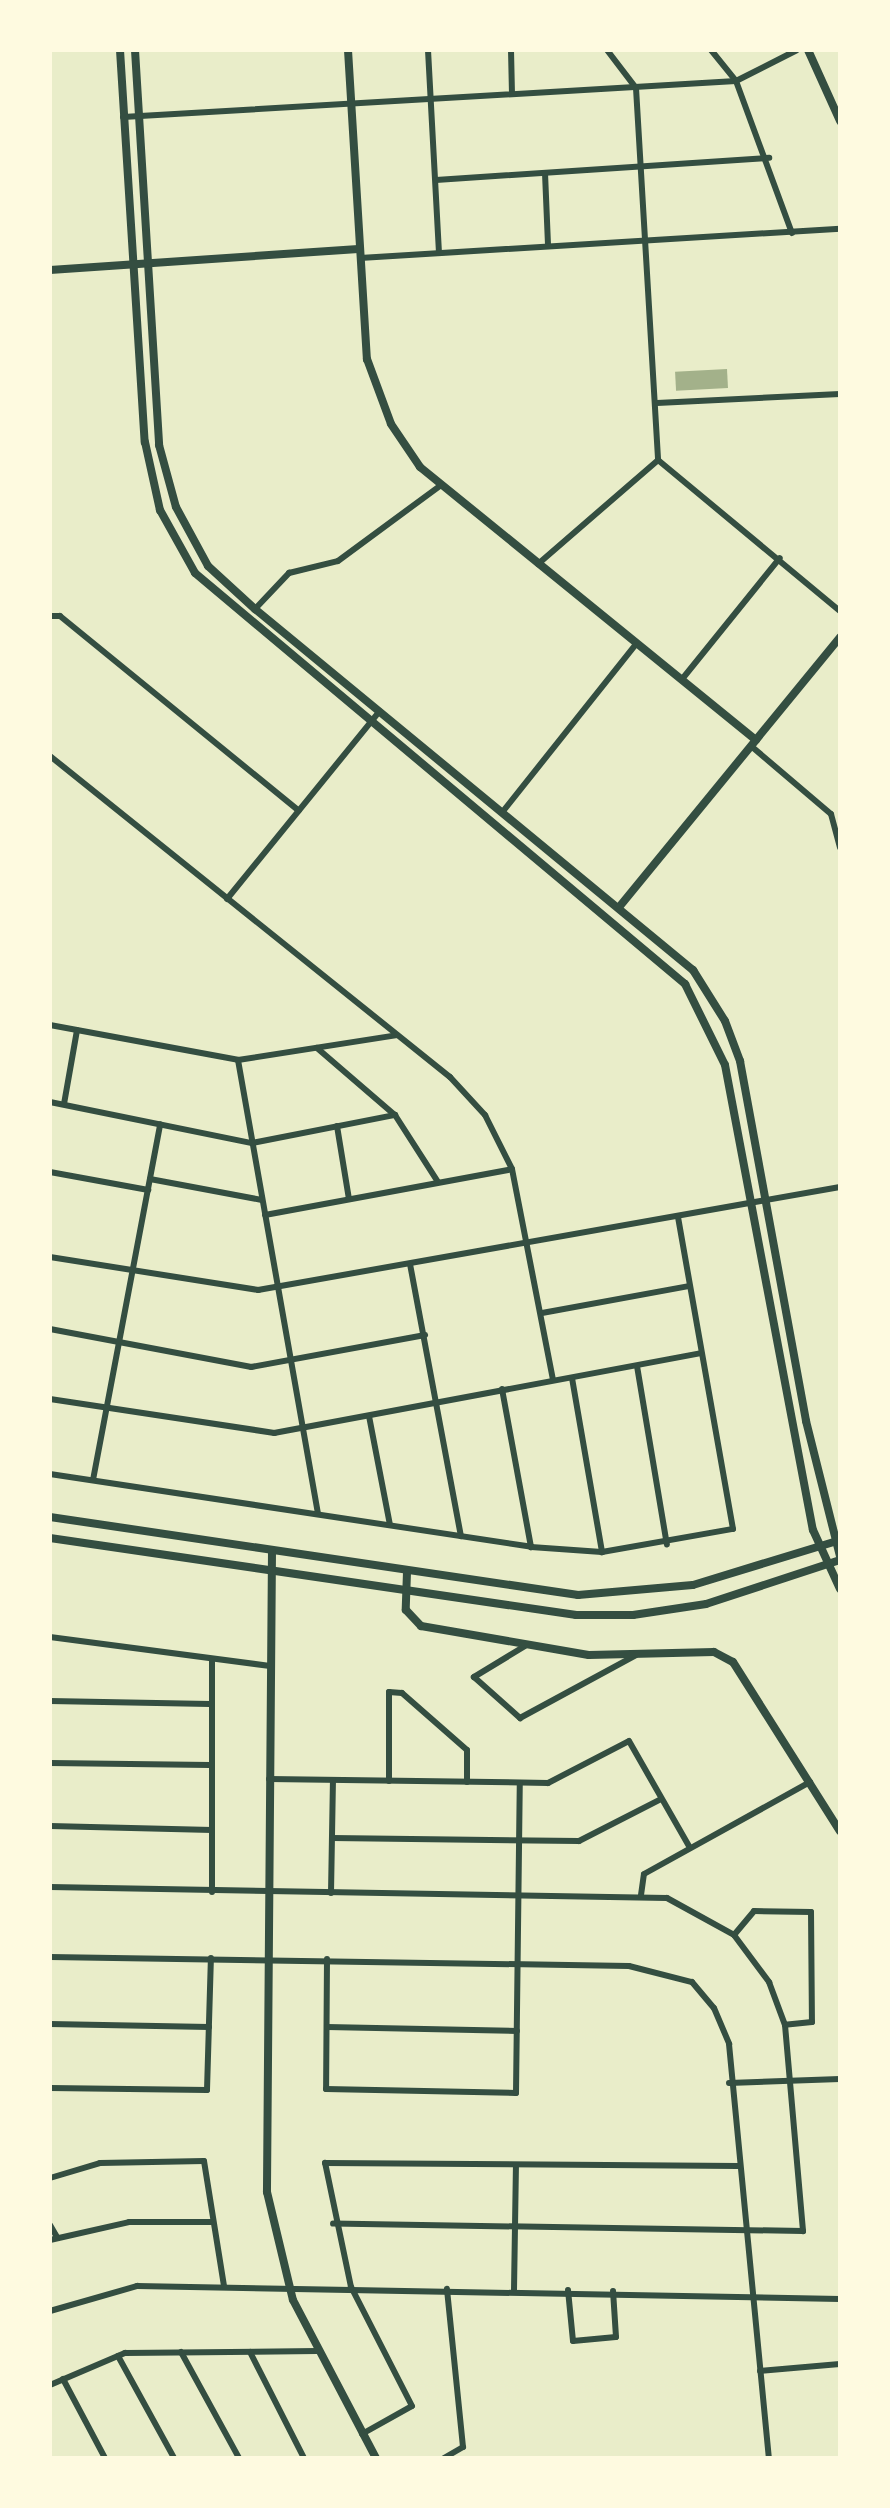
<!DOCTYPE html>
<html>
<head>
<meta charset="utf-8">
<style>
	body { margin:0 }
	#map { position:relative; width:890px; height:2508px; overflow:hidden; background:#e9edc9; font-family:Arial,sans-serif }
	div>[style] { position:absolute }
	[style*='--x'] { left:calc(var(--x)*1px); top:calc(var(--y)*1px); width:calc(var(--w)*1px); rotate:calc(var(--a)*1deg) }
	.water>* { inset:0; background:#a3b18a; transform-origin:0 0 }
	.minor>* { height:6px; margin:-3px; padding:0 3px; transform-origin:3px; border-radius:3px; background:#344e41 }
	.tertiary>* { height:8px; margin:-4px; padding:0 4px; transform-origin:4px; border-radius:4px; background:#344e41 }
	span { translate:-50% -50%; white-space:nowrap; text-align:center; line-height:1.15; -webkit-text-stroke:10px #fefae0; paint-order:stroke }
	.frame { position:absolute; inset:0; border:52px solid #fefae0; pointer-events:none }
</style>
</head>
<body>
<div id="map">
	<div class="water">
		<i style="left:727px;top:369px;width:19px;height:52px;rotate:87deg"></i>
	</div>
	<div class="minor">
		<i style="--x:428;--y:50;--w:202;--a:86.9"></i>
		<i style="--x:511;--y:50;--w:43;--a:88.7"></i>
		<i style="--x:607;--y:50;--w:48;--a:52.7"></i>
		<i style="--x:636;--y:88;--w:373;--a:86.6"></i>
		<i style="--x:658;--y:460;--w:236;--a:39.7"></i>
		<i style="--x:711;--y:50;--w:40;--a:51"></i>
		<i style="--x:736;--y:81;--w:162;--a:69.8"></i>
		<i style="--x:123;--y:117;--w:614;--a:-3.36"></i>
		<i style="--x:736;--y:81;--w:68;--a:-26.9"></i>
		<i style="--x:545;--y:173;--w:73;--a:87.6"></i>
		<i style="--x:436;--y:180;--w:334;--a:-3.8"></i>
		<i style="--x:360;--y:258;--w:481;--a:-3.5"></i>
		<i style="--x:657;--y:403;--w:183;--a:-2.8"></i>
		<i style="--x:538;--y:564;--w:159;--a:-40.9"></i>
		<i style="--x:255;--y:609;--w:50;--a:-46.6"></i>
		<i style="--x:289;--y:573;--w:50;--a:-13.8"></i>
		<i style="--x:338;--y:561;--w:128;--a:-36.4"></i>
		<i style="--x:50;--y:616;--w:10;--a:0"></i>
		<i style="--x:60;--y:616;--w:308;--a:39.2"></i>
		<i style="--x:683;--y:678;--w:154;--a:-51.1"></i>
		<i style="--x:751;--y:746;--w:105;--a:40.4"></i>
		<i style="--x:831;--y:814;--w:35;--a:75"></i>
		<i style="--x:50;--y:756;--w:513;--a:38.75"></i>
		<i style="--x:450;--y:1077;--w:52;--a:47.4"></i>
		<i style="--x:485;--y:1115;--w:60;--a:63.4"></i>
		<i style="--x:512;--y:1169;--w:215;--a:79"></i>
		<i style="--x:504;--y:810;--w:213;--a:-51.5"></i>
		<i style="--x:227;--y:899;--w:242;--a:-50.9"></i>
		<i style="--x:50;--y:1025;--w:191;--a:10.5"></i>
		<i style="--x:238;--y:1060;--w:161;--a:-8.9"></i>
		<i style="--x:317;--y:1048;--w:103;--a:40.7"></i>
		<i style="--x:395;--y:1115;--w:80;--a:57.3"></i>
		<i style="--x:238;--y:1060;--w:461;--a:80"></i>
		<i style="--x:50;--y:1102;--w:206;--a:11.5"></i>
		<i style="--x:252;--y:1143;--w:146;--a:-11.1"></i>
		<i style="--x:64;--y:1104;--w:75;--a:-80"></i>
		<i style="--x:337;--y:1126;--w:74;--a:80.7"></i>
		<i style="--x:50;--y:1172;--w:100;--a:10.4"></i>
		<i style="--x:150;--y:1179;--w:114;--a:10.6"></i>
		<i style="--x:265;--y:1215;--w:251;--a:-10.5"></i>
		<i style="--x:50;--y:1257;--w:211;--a:9"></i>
		<i style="--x:258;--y:1290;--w:591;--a:-10.04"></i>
		<i style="--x:410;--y:1264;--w:277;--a:79.4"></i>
		<i style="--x:542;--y:1313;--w:149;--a:-10.4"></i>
		<i style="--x:50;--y:1329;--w:205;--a:10.7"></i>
		<i style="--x:251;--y:1367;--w:177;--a:-10.4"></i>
		<i style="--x:637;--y:1366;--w:181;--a:80.5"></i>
		<i style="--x:572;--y:1378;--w:177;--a:80.2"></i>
		<i style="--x:502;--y:1389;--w:161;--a:79.6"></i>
		<i style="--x:50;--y:1399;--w:227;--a:8.6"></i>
		<i style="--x:274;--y:1433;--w:433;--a:-10.6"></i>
		<i style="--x:369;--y:1416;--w:111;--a:79.1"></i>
		<i style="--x:50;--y:1474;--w:487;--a:8.6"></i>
		<i style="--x:531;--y:1547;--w:71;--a:4"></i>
		<i style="--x:602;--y:1552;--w:133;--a:-10"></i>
		<i style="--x:733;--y:1529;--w:317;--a:-100"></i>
		<i style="--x:93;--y:1480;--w:362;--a:-79.3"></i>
		<i style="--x:50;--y:1637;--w:222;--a:7.5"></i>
		<i style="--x:525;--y:1646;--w:60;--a:148.7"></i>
		<i style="--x:474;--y:1677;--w:62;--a:41.7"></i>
		<i style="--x:520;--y:1718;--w:132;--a:-28.5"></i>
		<i style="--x:50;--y:1701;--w:160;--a:1.1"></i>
		<i style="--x:50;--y:1763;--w:160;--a:0.7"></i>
		<i style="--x:269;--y:1779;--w:279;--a:0.8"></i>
		<i style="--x:548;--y:1783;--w:91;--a:-27.4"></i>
		<i style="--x:629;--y:1741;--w:123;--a:60.3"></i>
		<i style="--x:389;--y:1781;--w:89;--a:-90"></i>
		<i style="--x:389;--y:1692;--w:13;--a:4"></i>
		<i style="--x:402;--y:1693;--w:86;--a:41.2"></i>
		<i style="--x:467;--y:1750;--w:32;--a:90"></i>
		<i style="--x:50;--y:1826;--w:162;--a:1.4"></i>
		<i style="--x:332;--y:1838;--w:247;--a:0.7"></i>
		<i style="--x:579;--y:1841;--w:92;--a:-27.1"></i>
		<i style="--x:50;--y:1887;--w:617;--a:1.02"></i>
		<i style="--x:667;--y:1898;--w:77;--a:28.9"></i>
		<i style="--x:734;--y:1935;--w:59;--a:53.3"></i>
		<i style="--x:769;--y:1982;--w:46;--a:69.6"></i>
		<i style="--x:785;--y:2025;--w:207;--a:85"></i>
		<i style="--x:803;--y:2231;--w:470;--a:-179.1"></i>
		<i style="--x:212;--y:1892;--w:232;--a:-90"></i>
		<i style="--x:331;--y:1893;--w:113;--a:-89"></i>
		<i style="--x:641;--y:1895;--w:21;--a:-82"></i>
		<i style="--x:644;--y:1874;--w:190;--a:-29"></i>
		<i style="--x:734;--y:1935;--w:31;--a:-50"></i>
		<i style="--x:754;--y:1911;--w:57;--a:1"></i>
		<i style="--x:811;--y:1912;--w:110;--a:89.5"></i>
		<i style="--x:812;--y:2022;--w:27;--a:174"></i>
		<i style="--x:50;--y:1957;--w:579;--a:0.89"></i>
		<i style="--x:629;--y:1966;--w:65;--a:14.3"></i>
		<i style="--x:692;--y:1982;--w:34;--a:50"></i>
		<i style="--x:714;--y:2008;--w:39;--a:67"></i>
		<i style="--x:729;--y:2044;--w:416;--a:84.5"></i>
		<i style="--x:327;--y:1959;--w:130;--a:90.4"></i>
		<i style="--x:326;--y:2089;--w:190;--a:1.2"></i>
		<i style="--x:516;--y:2093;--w:310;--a:-89.3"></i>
		<i style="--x:50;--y:2024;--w:159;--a:1.1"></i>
		<i style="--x:327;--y:2027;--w:190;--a:1.2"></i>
		<i style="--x:729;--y:2083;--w:111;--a:-2.1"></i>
		<i style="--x:50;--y:2088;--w:157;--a:0.7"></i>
		<i style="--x:207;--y:2090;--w:132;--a:-88.3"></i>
		<i style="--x:50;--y:2178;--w:52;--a:-16.7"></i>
		<i style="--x:100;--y:2163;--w:104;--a:-1.1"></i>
		<i style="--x:204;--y:2161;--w:127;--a:80.9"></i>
		<i style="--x:50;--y:2225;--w:14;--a:60"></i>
		<i style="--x:50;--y:2240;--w:81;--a:-12.8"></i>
		<i style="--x:129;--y:2222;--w:82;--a:0"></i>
		<i style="--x:514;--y:2290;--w:124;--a:-89.1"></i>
		<i style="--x:568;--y:2290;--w:51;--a:84.4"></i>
		<i style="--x:573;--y:2341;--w:43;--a:-5.3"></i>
		<i style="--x:616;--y:2337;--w:46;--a:-93.7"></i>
		<i style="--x:50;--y:2311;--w:91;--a:-16"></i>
		<i style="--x:137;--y:2286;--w:703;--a:1.06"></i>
		<i style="--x:181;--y:2352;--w:121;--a:61.3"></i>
		<i style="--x:250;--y:2352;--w:119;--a:63"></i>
		<i style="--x:118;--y:2356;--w:116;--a:61.2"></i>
		<i style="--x:760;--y:2371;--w:80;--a:-5"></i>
		<i style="--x:63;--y:2379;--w:89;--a:62"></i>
		<i style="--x:50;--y:2385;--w:82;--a:-23.1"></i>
		<i style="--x:125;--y:2353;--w:192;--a:-0.6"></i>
		<i style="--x:362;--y:2434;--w:57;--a:-29.2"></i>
		<i style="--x:412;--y:2406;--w:134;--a:-117.1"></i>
		<i style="--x:351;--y:2287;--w:127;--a:-101.8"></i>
		<i style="--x:325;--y:2163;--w:413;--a:0.4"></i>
		<i style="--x:444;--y:2458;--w:22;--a:-30"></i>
		<i style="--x:463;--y:2447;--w:159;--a:-95.8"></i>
	</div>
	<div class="tertiary">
		<i style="--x:120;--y:50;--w:393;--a:86.4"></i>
		<i style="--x:145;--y:442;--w:70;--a:77.6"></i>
		<i style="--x:160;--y:510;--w:72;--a:60.9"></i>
		<i style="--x:195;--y:573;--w:640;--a:39.99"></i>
		<i style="--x:685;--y:984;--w:90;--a:63.7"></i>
		<i style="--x:725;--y:1065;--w:473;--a:79.3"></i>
		<i style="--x:813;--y:1530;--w:65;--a:65.4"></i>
		<i style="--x:135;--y:50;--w:396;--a:86.5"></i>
		<i style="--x:159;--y:445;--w:64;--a:74.7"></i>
		<i style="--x:176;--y:507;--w:67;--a:61.5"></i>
		<i style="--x:208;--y:566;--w:64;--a:42.5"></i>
		<i style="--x:255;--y:609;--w:568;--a:39.5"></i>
		<i style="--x:693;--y:970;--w:60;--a:57.9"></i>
		<i style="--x:725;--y:1021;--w:43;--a:69.4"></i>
		<i style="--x:740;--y:1061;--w:366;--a:79.6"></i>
		<i style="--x:806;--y:1421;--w:139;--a:75.9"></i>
		<i style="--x:348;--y:50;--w:310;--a:86.5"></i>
		<i style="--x:367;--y:359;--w:69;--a:69.7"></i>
		<i style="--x:391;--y:424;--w:52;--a:56"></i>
		<i style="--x:420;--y:467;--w:433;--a:39.1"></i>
		<i style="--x:808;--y:50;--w:78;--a:65.7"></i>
		<i style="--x:50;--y:270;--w:309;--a:-3.9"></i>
		<i style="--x:620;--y:906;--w:348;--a:-50.7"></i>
		<i style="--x:50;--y:1517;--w:534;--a:8.4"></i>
		<i style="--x:578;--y:1595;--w:115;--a:-5"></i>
		<i style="--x:693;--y:1585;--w:154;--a:-17"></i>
		<i style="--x:50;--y:1538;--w:532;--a:8.33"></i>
		<i style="--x:576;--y:1615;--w:57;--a:0"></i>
		<i style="--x:633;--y:1615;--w:74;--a:-8.6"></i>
		<i style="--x:706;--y:1604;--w:141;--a:-18.2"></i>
		<i style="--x:272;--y:1551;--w:641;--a:90.45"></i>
		<i style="--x:267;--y:2192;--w:111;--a:76.5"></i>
		<i style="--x:293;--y:2300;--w:178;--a:62.3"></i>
		<i style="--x:407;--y:1572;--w:38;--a:92"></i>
		<i style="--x:406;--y:1610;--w:22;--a:47"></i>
		<i style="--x:421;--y:1626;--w:170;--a:9.8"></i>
		<i style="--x:589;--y:1655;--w:125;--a:-1.4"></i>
		<i style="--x:714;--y:1652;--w:21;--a:28"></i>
		<i style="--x:733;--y:1662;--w:200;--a:57.7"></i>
	</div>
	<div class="frame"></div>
</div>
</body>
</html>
